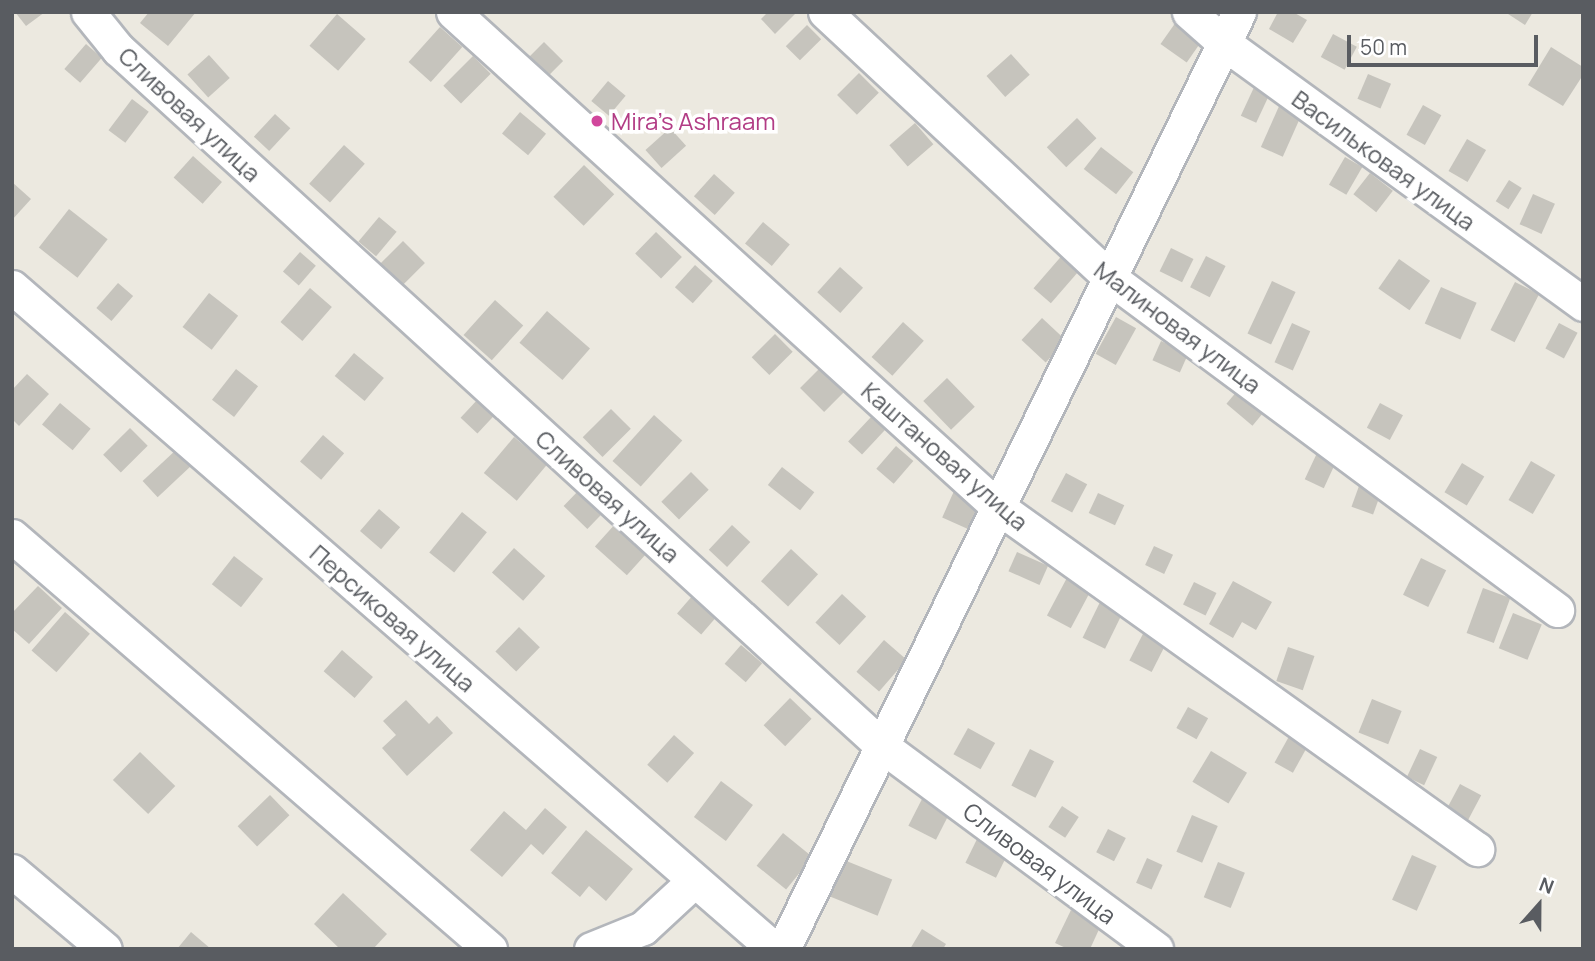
<!DOCTYPE html>
<html>
<head>
<meta charset="utf-8">
<style>
	body { margin:0 }
	#map { position:relative; width:1595px; height:961px; overflow:hidden; background:#ece9e0; font-family:Manrope,sans-serif }
	div>[style] { position:absolute }
	[style*='--x'] { left:calc(var(--x)*1px); top:calc(var(--y)*1px); width:calc(var(--w)*1px); rotate:calc(var(--a)*1deg) }
	.building>* { inset:0; background:#c6c4bd; transform-origin:0 0 }
	.roads { filter:drop-shadow(2px 0 #b3b6bb) drop-shadow(-2px 0 #b3b6bb) drop-shadow(0 2px #b3b6bb) drop-shadow(0 -2px #b3b6bb) }
	.minor>* { height:33px; margin:-16.5px; padding:0 16.5px; transform-origin:16.5px; border-radius:16.5px; background:#fff }
	.dots>* { width:19px; height:19px; translate:-50% -50%; box-sizing:border-box; border:4px solid #fff; border-radius:50% }
	span { translate:-50% -50%; white-space:nowrap; text-align:center; line-height:1.15; -webkit-text-stroke:7px #fff; paint-order:stroke }
	.street-label { font-size:24px; color:#595c61 }
	.hotel-label { font-size:24px; color:#b23c85 }
	.left { translate:0 -50%; text-align:left }
	.frame { position:absolute; inset:0; border:14px solid #595c61; pointer-events:none }
	.north { position:absolute; left:1504px; top:870px; width:70px; height:70px; -webkit-text-stroke:5px #fff; paint-order:stroke; rotate:21deg; font-size:19px; font-weight:700; line-height:28px; text-align:center; color:#595c61 }
	.north::after { content:''; display:block; margin:auto; width:24px; height:32px; background:#595c61; clip-path:polygon(50% 0,100% 100%,50% 72%,0 100%) }
	.scale { position:absolute; left:1347px; top:35px; width:191px; height:32px; box-sizing:border-box; border:4px solid #595c61; border-top:0; padding-left:9px; font-size:21px; line-height:24px; white-space:nowrap; color:#595c61; -webkit-text-stroke:5px #fff; paint-order:stroke }
</style>
</head>
<body>
<div id="map">
	<div class="building">
		<i style="clip-path:polygon(15px 12px,45px 12px,26px 26px)"></i>
		<i style="clip-path:polygon(149px 12px,196px 12px,168px 46px,140px 23px)"></i>
		<i style="clip-path:polygon(768px 12px,797px 12px,775px 34px,761px 19px)"></i>
		<i style="clip-path:polygon(1278px 12px,1293px 12px,1307px 20px,1293px 43px,1269px 29px)"></i>
		<i style="clip-path:polygon(1505px 12px,1533px 12px,1525px 25px)"></i>
		<i style="left:337px;top:14px;width:38px;height:42px;rotate:41deg"></i>
		<i style="left:1176px;top:22px;width:32px;height:27px;rotate:35deg"></i>
		<i style="left:807px;top:25px;width:20px;height:30px;rotate:45deg"></i>
		<i style="left:440px;top:27px;width:30px;height:47px;rotate:42deg"></i>
		<i style="left:1333px;top:34px;width:27px;height:26px;rotate:28deg"></i>
		<i style="left:544px;top:42px;width:27px;height:26px;rotate:45deg"></i>
		<i style="left:86px;top:44px;width:21px;height:33px;rotate:41deg"></i>
		<i style="clip-path:polygon(1551px 47px,1583px 67px,1583px 75px,1563px 106px,1528px 85px)"></i>
		<i style="left:1011px;top:54px;width:28px;height:33px;rotate:48deg"></i>
		<i style="left:209px;top:55px;width:31px;height:29px;rotate:48deg"></i>
		<i style="left:473px;top:56px;width:25px;height:42px;rotate:45deg"></i>
		<i style="left:859px;top:73px;width:28px;height:31px;rotate:45deg"></i>
		<i style="left:1368px;top:74px;width:25px;height:27px;rotate:23deg"></i>
		<i style="left:608px;top:81px;width:23px;height:26px;rotate:40deg"></i>
		<i style="left:1256px;top:83px;width:17px;height:36px;rotate:25deg"></i>
		<i style="left:132px;top:99px;width:21px;height:39px;rotate:37deg"></i>
		<i style="left:1280px;top:104px;width:24px;height:47px;rotate:24deg"></i>
		<i style="left:1423px;top:105px;width:21px;height:34px;rotate:29deg"></i>
		<i style="left:520px;top:112px;width:34px;height:28px;rotate:40deg"></i>
		<i style="left:275px;top:114px;width:21px;height:31px;rotate:43deg"></i>
		<i style="left:1077px;top:118px;width:28px;height:42px;rotate:46deg"></i>
		<i style="left:915px;top:123px;width:28px;height:34px;rotate:49deg"></i>
		<i style="left:670px;top:128px;width:24px;height:33px;rotate:48deg"></i>
		<i style="left:1467px;top:139px;width:22px;height:37px;rotate:30deg"></i>
		<i style="left:344px;top:145px;width:28px;height:52px;rotate:42deg"></i>
		<i style="left:1101px;top:147px;width:41px;height:28px;rotate:38deg"></i>
		<i style="left:193px;top:156px;width:39px;height:29px;rotate:42deg"></i>
		<i style="left:1345px;top:157px;width:20px;height:32px;rotate:30deg"></i>
		<i style="left:584px;top:165px;width:42px;height:44px;rotate:44deg"></i>
		<i style="left:1370px;top:173px;width:29px;height:27px;rotate:38deg"></i>
		<i style="left:714px;top:174px;width:28px;height:30px;rotate:42deg"></i>
		<i style="left:1509px;top:180px;width:15px;height:25px;rotate:32deg"></i>
		<i style="clip-path:polygon(12px 182px,31px 199px,12px 220px)"></i>
		<i style="left:1533px;top:194px;width:24px;height:33px;rotate:24deg"></i>
		<i style="left:69px;top:209px;width:49px;height:49px;rotate:38deg"></i>
		<i style="left:379px;top:217px;width:23px;height:32px;rotate:40deg"></i>
		<i style="left:763px;top:222px;width:35px;height:28px;rotate:40deg"></i>
		<i style="left:656px;top:232px;width:36px;height:30px;rotate:44deg"></i>
		<i style="left:403px;top:241px;width:31px;height:33px;rotate:45deg"></i>
		<i style="left:1171px;top:248px;width:25px;height:26px;rotate:26deg"></i>
		<i style="left:300px;top:252px;width:21px;height:26px;rotate:41deg"></i>
		<i style="left:1065px;top:252px;width:23px;height:48px;rotate:41deg"></i>
		<i style="left:1206px;top:256px;width:22px;height:35px;rotate:27deg"></i>
		<i style="left:1399px;top:259px;width:38px;height:36px;rotate:35deg"></i>
		<i style="left:695px;top:265px;width:24px;height:30px;rotate:42deg"></i>
		<i style="left:840px;top:267px;width:31px;height:34px;rotate:42deg"></i>
		<i style="left:1272px;top:281px;width:26px;height:58px;rotate:25deg"></i>
		<i style="left:1515px;top:282px;width:27px;height:54px;rotate:27deg"></i>
		<i style="left:118px;top:283px;width:20px;height:33px;rotate:41deg"></i>
		<i style="left:1441px;top:287px;width:39px;height:40px;rotate:24deg"></i>
		<i style="left:310px;top:288px;width:29px;height:45px;rotate:41deg"></i>
		<i style="left:209px;top:293px;width:37px;height:43px;rotate:38deg"></i>
		<i style="left:495px;top:300px;width:38px;height:47px;rotate:42deg"></i>
		<i style="left:547px;top:311px;width:57px;height:42px;rotate:41deg"></i>
		<i style="left:1116px;top:317px;width:23px;height:42px;rotate:29deg"></i>
		<i style="left:1042px;top:318px;width:33px;height:30px;rotate:43deg"></i>
		<i style="left:903px;top:322px;width:28px;height:47px;rotate:42deg"></i>
		<i style="left:1292px;top:323px;width:20px;height:43px;rotate:24deg"></i>
		<i style="left:1559px;top:323px;width:21px;height:29px;rotate:28deg"></i>
		<i style="left:775px;top:334px;width:25px;height:33px;rotate:45deg"></i>
		<i style="left:1161px;top:341px;width:30px;height:21px;rotate:24deg"></i>
		<i style="left:354px;top:353px;width:39px;height:30px;rotate:40deg"></i>
		<i style="left:822px;top:366px;width:34px;height:31px;rotate:45deg"></i>
		<i style="left:236px;top:369px;width:28px;height:39px;rotate:38deg"></i>
		<i style="clip-path:polygon(27px 374px,49px 394px,19px 426px,12px 419px,12px 390px)"></i>
		<i style="left:947px;top:378px;width:40px;height:33px;rotate:46deg"></i>
		<i style="left:1238px;top:390px;width:34px;height:18px;rotate:40deg"></i>
		<i style="left:479px;top:398px;width:23px;height:27px;rotate:43deg"></i>
		<i style="left:60px;top:403px;width:40px;height:28px;rotate:40deg"></i>
		<i style="left:1380px;top:403px;width:26px;height:28px;rotate:28deg"></i>
		<i style="left:611px;top:409px;width:28px;height:40px;rotate:45deg"></i>
		<i style="left:654px;top:415px;width:38px;height:62px;rotate:42deg"></i>
		<i style="left:872px;top:416px;width:19px;height:35px;rotate:43deg"></i>
		<i style="left:130px;top:428px;width:25px;height:38px;rotate:45deg"></i>
		<i style="left:323px;top:435px;width:28px;height:35px;rotate:41deg"></i>
		<i style="left:514px;top:437px;width:43px;height:47px;rotate:40deg"></i>
		<i style="left:896px;top:446px;width:23px;height:30px;rotate:41deg"></i>
		<i style="left:177px;top:449px;width:22px;height:47px;rotate:47deg"></i>
		<i style="left:1317px;top:453px;width:21px;height:29px;rotate:25deg"></i>
		<i style="left:1531px;top:461px;width:28px;height:45px;rotate:30deg"></i>
		<i style="left:1462px;top:463px;width:26px;height:34px;rotate:31deg"></i>
		<i style="left:782px;top:467px;width:41px;height:23px;rotate:38deg"></i>
		<i style="left:691px;top:472px;width:25px;height:42px;rotate:45deg"></i>
		<i style="left:1066px;top:473px;width:24px;height:32px;rotate:28deg"></i>
		<i style="left:1359px;top:486px;width:23px;height:22px;rotate:20deg"></i>
		<i style="left:581px;top:488px;width:33px;height:25px;rotate:44deg"></i>
		<i style="left:954px;top:491px;width:30px;height:29px;rotate:24deg"></i>
		<i style="left:1098px;top:493px;width:29px;height:22px;rotate:25deg"></i>
		<i style="left:379px;top:509px;width:28px;height:29px;rotate:41deg"></i>
		<i style="left:462px;top:512px;width:32px;height:52px;rotate:39deg"></i>
		<i style="left:617px;top:522px;width:43px;height:33px;rotate:42deg"></i>
		<i style="left:732px;top:525px;width:25px;height:34px;rotate:43deg"></i>
		<i style="left:1154px;top:546px;width:21px;height:21px;rotate:25deg"></i>
		<i style="left:514px;top:548px;width:42px;height:33px;rotate:42deg"></i>
		<i style="left:791px;top:549px;width:37px;height:44px;rotate:43deg"></i>
		<i style="left:1017px;top:552px;width:34px;height:21px;rotate:24deg"></i>
		<i style="left:234px;top:556px;width:37px;height:36px;rotate:38deg"></i>
		<i style="left:1421px;top:558px;width:28px;height:41px;rotate:26deg"></i>
		<i style="left:1069px;top:574px;width:27px;height:47px;rotate:28deg"></i>
		<i style="clip-path:polygon(1233px 581px,1272px 602px,1256px 630px,1242px 622px,1233px 638px,1209px 624px)"></i>
		<i style="left:1194px;top:582px;width:25px;height:25px;rotate:26deg"></i>
		<i style="clip-path:polygon(38px 586px,62px 608px,29px 644px,12px 629px,12px 613px)"></i>
		<i style="left:700px;top:587px;width:32px;height:35px;rotate:41deg"></i>
		<i style="left:1483px;top:588px;width:29px;height:48px;rotate:20deg"></i>
		<i style="left:842px;top:594px;width:33px;height:39px;rotate:43deg"></i>
		<i style="left:1101px;top:600px;width:25px;height:42px;rotate:26deg"></i>
		<i style="left:65px;top:612px;width:33px;height:51px;rotate:41deg"></i>
		<i style="left:1513px;top:613px;width:31px;height:38px;rotate:22deg"></i>
		<i style="left:1148px;top:624px;width:25px;height:41px;rotate:27deg"></i>
		<i style="left:519px;top:627px;width:29px;height:34px;rotate:44deg"></i>
		<i style="left:884px;top:640px;width:30px;height:42px;rotate:41deg"></i>
		<i style="left:741px;top:645px;width:28px;height:25px;rotate:41deg"></i>
		<i style="left:1288px;top:647px;width:28px;height:36px;rotate:19deg"></i>
		<i style="left:342px;top:650px;width:41px;height:28px;rotate:41deg"></i>
		<i style="left:790px;top:698px;width:30px;height:38px;rotate:44deg"></i>
		<i style="left:1372px;top:699px;width:32px;height:36px;rotate:22deg"></i>
		<i style="clip-path:polygon(406px 700px,429px 724px,437px 716px,453px 733px,407px 776px,382px 748px,396px 735px,383px 721px)"></i>
		<i style="left:1188px;top:707px;width:23px;height:24px;rotate:29deg"></i>
		<i style="left:968px;top:728px;width:31px;height:30px;rotate:29deg"></i>
		<i style="left:1292px;top:731px;width:21px;height:36px;rotate:29deg"></i>
		<i style="left:674px;top:735px;width:27px;height:40px;rotate:42deg"></i>
		<i style="left:1030px;top:749px;width:27px;height:41px;rotate:27deg"></i>
		<i style="left:1420px;top:749px;width:19px;height:31px;rotate:25deg"></i>
		<i style="left:1211px;top:751px;width:42px;height:36px;rotate:31deg"></i>
		<i style="left:140px;top:752px;width:49px;height:39px;rotate:44deg"></i>
		<i style="left:721px;top:781px;width:40px;height:45px;rotate:37deg"></i>
		<i style="left:1460px;top:784px;width:24px;height:33px;rotate:28deg"></i>
		<i style="left:270px;top:795px;width:28px;height:45px;rotate:46deg"></i>
		<i style="left:922px;top:799px;width:31px;height:30px;rotate:27deg"></i>
		<i style="left:1062px;top:806px;width:20px;height:25px;rotate:33deg"></i>
		<i style="clip-path:polygon(545px 808px,567px 827px,543px 855px,531px 844px,502px 877px,470px 850px,504px 811px,526px 830px)"></i>
		<i style="left:1192px;top:815px;width:28px;height:40px;rotate:23deg"></i>
		<i style="left:1108px;top:829px;width:20px;height:26px;rotate:27deg"></i>
		<i style="clip-path:polygon(586px 830px,633px 869px,606px 901px,589px 886px,580px 897px,551px 873px)"></i>
		<i style="left:783px;top:833px;width:38px;height:42px;rotate:39deg"></i>
		<i style="left:979px;top:835px;width:34px;height:31px;rotate:26deg"></i>
		<i style="left:1412px;top:855px;width:27px;height:49px;rotate:24deg"></i>
		<i style="left:1147px;top:858px;width:17px;height:27px;rotate:24deg"></i>
		<i style="left:844px;top:860px;width:52px;height:39px;rotate:22deg"></i>
		<i style="left:1218px;top:862px;width:29px;height:38px;rotate:22deg"></i>
		<i style="clip-path:polygon(343px 893px,387px 934px,373px 949px,340px 949px,314px 924px)"></i>
		<i style="clip-path:polygon(1071px 910px,1101px 925px,1090px 949px,1068px 949px,1055px 943px)"></i>
		<i style="clip-path:polygon(922px 929px,946px 944px,943px 949px,910px 949px)"></i>
		<i style="clip-path:polygon(191px 932px,211px 949px,177px 949px)"></i>
	</div>
	<div class="roads">
		<div class="minor">
			<i style="--x:88;--y:12;--w:48;--a:51"></i>
			<i style="--x:118;--y:49;--w:1034;--a:42.37"></i>
			<i style="--x:882;--y:746;--w:341;--a:36.5"></i>
			<i style="--x:453;--y:12;--w:736;--a:42.25"></i>
			<i style="--x:998;--y:507;--w:589;--a:35.53"></i>
			<i style="--x:825;--y:12;--w:390;--a:43"></i>
			<i style="--x:1110;--y:278;--w:557;--a:36.6"></i>
			<i style="--x:1189;--y:12;--w:47;--a:41.5"></i>
			<i style="--x:1224;--y:43;--w:444;--a:36"></i>
			<i style="--x:12;--y:287;--w:1009;--a:40.98"></i>
			<i style="--x:12;--y:536;--w:632;--a:40.83"></i>
			<i style="--x:12;--y:871;--w:121;--a:40"></i>
			<i style="--x:591;--y:949;--w:56;--a:-22"></i>
			<i style="--x:643;--y:928;--w:69;--a:-42.7"></i>
			<i style="--x:783;--y:949;--w:1042;--a:-64.05"></i>
		</div>
	</div>
	<div class="dots">
		<i style="left:597px;top:121px;background:#d1479c"></i>
	</div>
	<div class="street-label">
		<span style="left:190px;top:114px;rotate:43deg">Сливовая улица</span>
		<span style="left:1384px;top:160px;rotate:36deg">Васильковая улица</span>
		<span style="left:1178px;top:327px;rotate:37deg">Малиновая улица</span>
		<span style="left:945px;top:456px;rotate:41deg">Каштановая улица</span>
		<span style="left:608px;top:496px;rotate:42deg">Сливовая улица</span>
		<span style="left:393px;top:618px;rotate:41deg">Персиковая улица</span>
		<span style="left:1040px;top:863px;rotate:37deg">Сливовая улица</span>
	</div>
	<div class="hotel-label">
		<span class="left" style="left:611px;top:121px">Mira's Ashraam</span>
	</div>
	<div class="frame"></div>
	<div class="north">N</div>
	<div class="scale">50 m</div>
</div>
</body>
</html>
